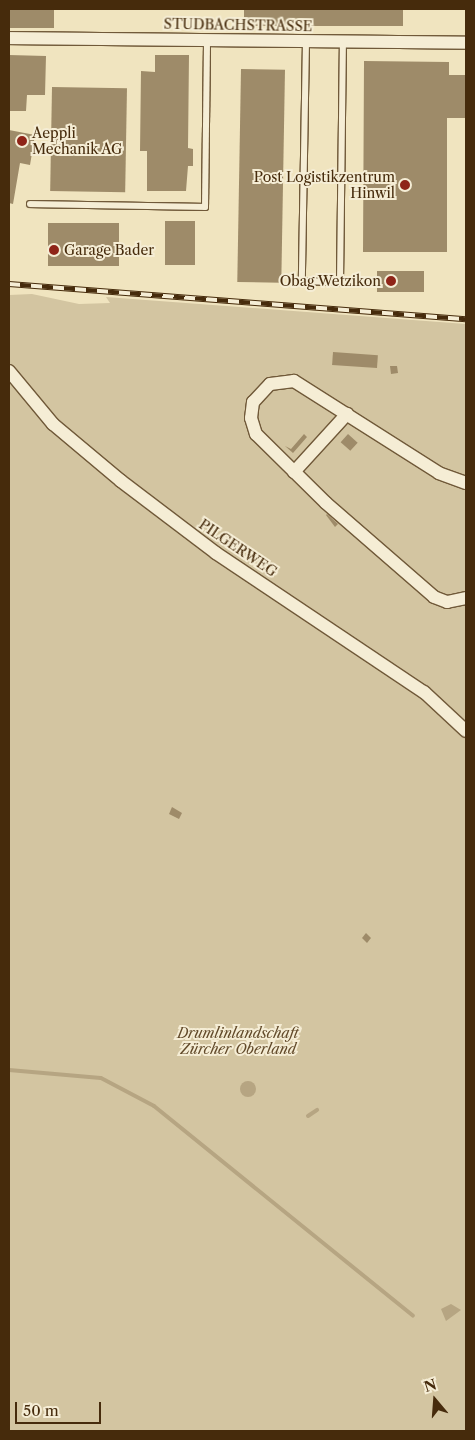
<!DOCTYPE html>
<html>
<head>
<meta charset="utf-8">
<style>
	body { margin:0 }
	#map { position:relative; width:475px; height:1440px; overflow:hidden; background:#f0e4bf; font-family:"Libre Caslon Text",serif }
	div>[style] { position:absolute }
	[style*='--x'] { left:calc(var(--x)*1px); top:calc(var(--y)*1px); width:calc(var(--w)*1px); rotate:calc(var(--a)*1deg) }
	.green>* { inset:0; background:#d3c5a1 }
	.water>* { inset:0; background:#b6a582 }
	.round { border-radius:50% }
	.stream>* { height:4px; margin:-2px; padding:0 2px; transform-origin:2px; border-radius:2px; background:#b6a582 }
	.building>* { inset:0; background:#9e8b69; transform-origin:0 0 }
	.roads { filter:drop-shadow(1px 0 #705939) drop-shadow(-1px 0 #705939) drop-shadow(0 1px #705939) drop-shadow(0 -1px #705939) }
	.service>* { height:6px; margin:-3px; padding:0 3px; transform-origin:3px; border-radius:3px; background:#f5edd5 }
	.minor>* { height:12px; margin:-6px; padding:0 6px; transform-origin:6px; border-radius:6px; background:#f5edd5 }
	.rail>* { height:5.5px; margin-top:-2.75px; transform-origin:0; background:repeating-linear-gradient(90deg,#f5edd5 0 11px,#462b0c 0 22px); box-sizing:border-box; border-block:1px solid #462b0c }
	.dots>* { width:14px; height:14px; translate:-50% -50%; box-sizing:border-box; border:2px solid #f5edd5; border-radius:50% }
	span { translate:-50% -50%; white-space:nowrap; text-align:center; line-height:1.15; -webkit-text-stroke:4px #f5edd5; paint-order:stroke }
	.street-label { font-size:14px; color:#462b0c }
	.poi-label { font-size:14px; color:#462b0c }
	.left { translate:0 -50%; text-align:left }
	.right { translate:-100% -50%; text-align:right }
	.park-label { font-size:14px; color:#624a2a; font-style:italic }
	.frame { position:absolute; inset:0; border:10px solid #462b0c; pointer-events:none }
	.north { position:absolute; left:410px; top:1375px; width:50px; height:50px; -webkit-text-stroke:4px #f5edd5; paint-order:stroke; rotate:342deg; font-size:14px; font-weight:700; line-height:20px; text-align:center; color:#462b0c }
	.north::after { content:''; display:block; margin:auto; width:18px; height:22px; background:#462b0c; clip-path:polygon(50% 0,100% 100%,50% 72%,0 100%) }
	.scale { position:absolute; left:15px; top:1402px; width:86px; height:22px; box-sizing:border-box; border:2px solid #462b0c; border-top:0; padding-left:6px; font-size:15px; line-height:18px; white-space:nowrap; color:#462b0c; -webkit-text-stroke:4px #f5edd5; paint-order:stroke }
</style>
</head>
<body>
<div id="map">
	<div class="green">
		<i style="clip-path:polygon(32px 294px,79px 304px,110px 303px,106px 297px,466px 324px,466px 1431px,9px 1431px,9px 295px)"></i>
	</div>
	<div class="water">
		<i class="round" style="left:240px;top:1081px;width:16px;height:16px"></i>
		<i style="clip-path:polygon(451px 1304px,461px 1310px,446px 1321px,441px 1309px)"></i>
	</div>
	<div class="stream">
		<i style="--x:9;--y:1070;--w:92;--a:5"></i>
		<i style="--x:101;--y:1078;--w:60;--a:27.8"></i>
		<i style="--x:154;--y:1106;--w:333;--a:39"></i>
		<i style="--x:308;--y:1116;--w:11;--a:-34"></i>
	</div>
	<div class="building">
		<i style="left:9px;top:9px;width:45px;height:19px"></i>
		<i style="left:244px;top:9px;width:159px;height:17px"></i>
		<i style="clip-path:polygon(9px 55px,46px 56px,45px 95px,27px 95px,26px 111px,9px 111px)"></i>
		<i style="clip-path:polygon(155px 55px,189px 55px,188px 148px,193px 149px,193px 166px,188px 166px,186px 191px,147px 191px,147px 151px,140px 151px,141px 71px,155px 72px)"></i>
		<i style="clip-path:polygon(364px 61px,449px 62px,449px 75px,466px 75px,466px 118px,447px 118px,447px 252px,363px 252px)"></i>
		<i style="left:241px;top:69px;width:44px;height:213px;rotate:1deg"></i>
		<i style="left:52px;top:87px;width:75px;height:104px;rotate:1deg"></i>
		<i style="clip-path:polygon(9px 130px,35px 135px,30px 165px,20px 163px,13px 204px,9px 203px)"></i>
		<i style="left:165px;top:221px;width:30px;height:44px"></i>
		<i style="left:48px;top:223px;width:71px;height:43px"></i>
		<i style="left:377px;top:271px;width:47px;height:21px"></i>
		<i style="left:333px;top:352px;width:45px;height:13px;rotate:4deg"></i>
		<i style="clip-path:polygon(390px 366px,397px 366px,398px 373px,391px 374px)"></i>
		<i style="clip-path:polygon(304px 434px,307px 437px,293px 453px,285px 446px,291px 449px)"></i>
		<i style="left:348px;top:434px;width:13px;height:11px;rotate:42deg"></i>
		<i style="clip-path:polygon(327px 514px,338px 524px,335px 527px,326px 515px)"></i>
		<i style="clip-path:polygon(172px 807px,182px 813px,179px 819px,169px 814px)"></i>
		<i style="clip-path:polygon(366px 933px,371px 938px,367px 943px,362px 938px)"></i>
	</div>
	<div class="roads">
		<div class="service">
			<i style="--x:306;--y:41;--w:240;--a:91"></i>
			<i style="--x:302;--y:281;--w:38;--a:2"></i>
			<i style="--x:340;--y:282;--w:241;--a:-89.3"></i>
			<i style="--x:30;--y:204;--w:175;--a:1"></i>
			<i style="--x:205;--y:207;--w:168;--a:-89.3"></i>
		</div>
		<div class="minor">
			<i style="--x:9;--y:38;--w:457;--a:0.6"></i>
			<i style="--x:9;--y:371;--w:69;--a:50.3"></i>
			<i style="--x:53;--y:424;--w:89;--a:40"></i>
			<i style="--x:121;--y:481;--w:119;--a:37.2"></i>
			<i style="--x:216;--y:553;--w:250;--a:33.8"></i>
			<i style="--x:424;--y:692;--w:57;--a:42.9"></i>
			<i style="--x:294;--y:472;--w:79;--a:-47.6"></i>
			<i style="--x:466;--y:483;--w:29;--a:-160"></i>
			<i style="--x:439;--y:473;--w:172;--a:-147.6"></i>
			<i style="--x:294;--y:381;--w:24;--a:173"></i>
			<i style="--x:270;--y:384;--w:25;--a:133"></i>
			<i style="--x:253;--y:402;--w:16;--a:97"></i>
			<i style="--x:251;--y:418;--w:17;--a:73"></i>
			<i style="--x:256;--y:434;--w:98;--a:44.6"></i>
			<i style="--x:326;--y:503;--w:143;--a:41"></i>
			<i style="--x:434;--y:597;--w:14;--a:21"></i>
			<i style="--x:447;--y:602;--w:19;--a:-12"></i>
		</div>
	</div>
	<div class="rail">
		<i style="--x:9;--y:284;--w:458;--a:4.4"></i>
	</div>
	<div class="dots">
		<i style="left:22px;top:141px;background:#8f2418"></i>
		<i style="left:405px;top:185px;background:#8f2418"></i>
		<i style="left:54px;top:250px;background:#8f2418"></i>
		<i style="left:391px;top:281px;background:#8f2418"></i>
	</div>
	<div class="street-label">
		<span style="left:238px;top:25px;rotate:1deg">STUDBACHSTRASSE</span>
		<span style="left:238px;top:548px;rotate:34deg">PILGERWEG</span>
	</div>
	<div class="poi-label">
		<span class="left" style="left:32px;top:141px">Aeppli<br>Mechanik AG</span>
		<span class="right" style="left:395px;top:185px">Post Logistikzentrum<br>Hinwil</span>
		<span class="left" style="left:64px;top:250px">Garage Bader</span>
		<span class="right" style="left:381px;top:281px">Obag Wetzikon</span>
	</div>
	<div class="park-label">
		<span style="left:238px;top:1041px">Drumlinlandschaft<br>Zürcher Oberland</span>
	</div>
	<div class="frame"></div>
	<div class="north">N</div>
	<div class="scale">50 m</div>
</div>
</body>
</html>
